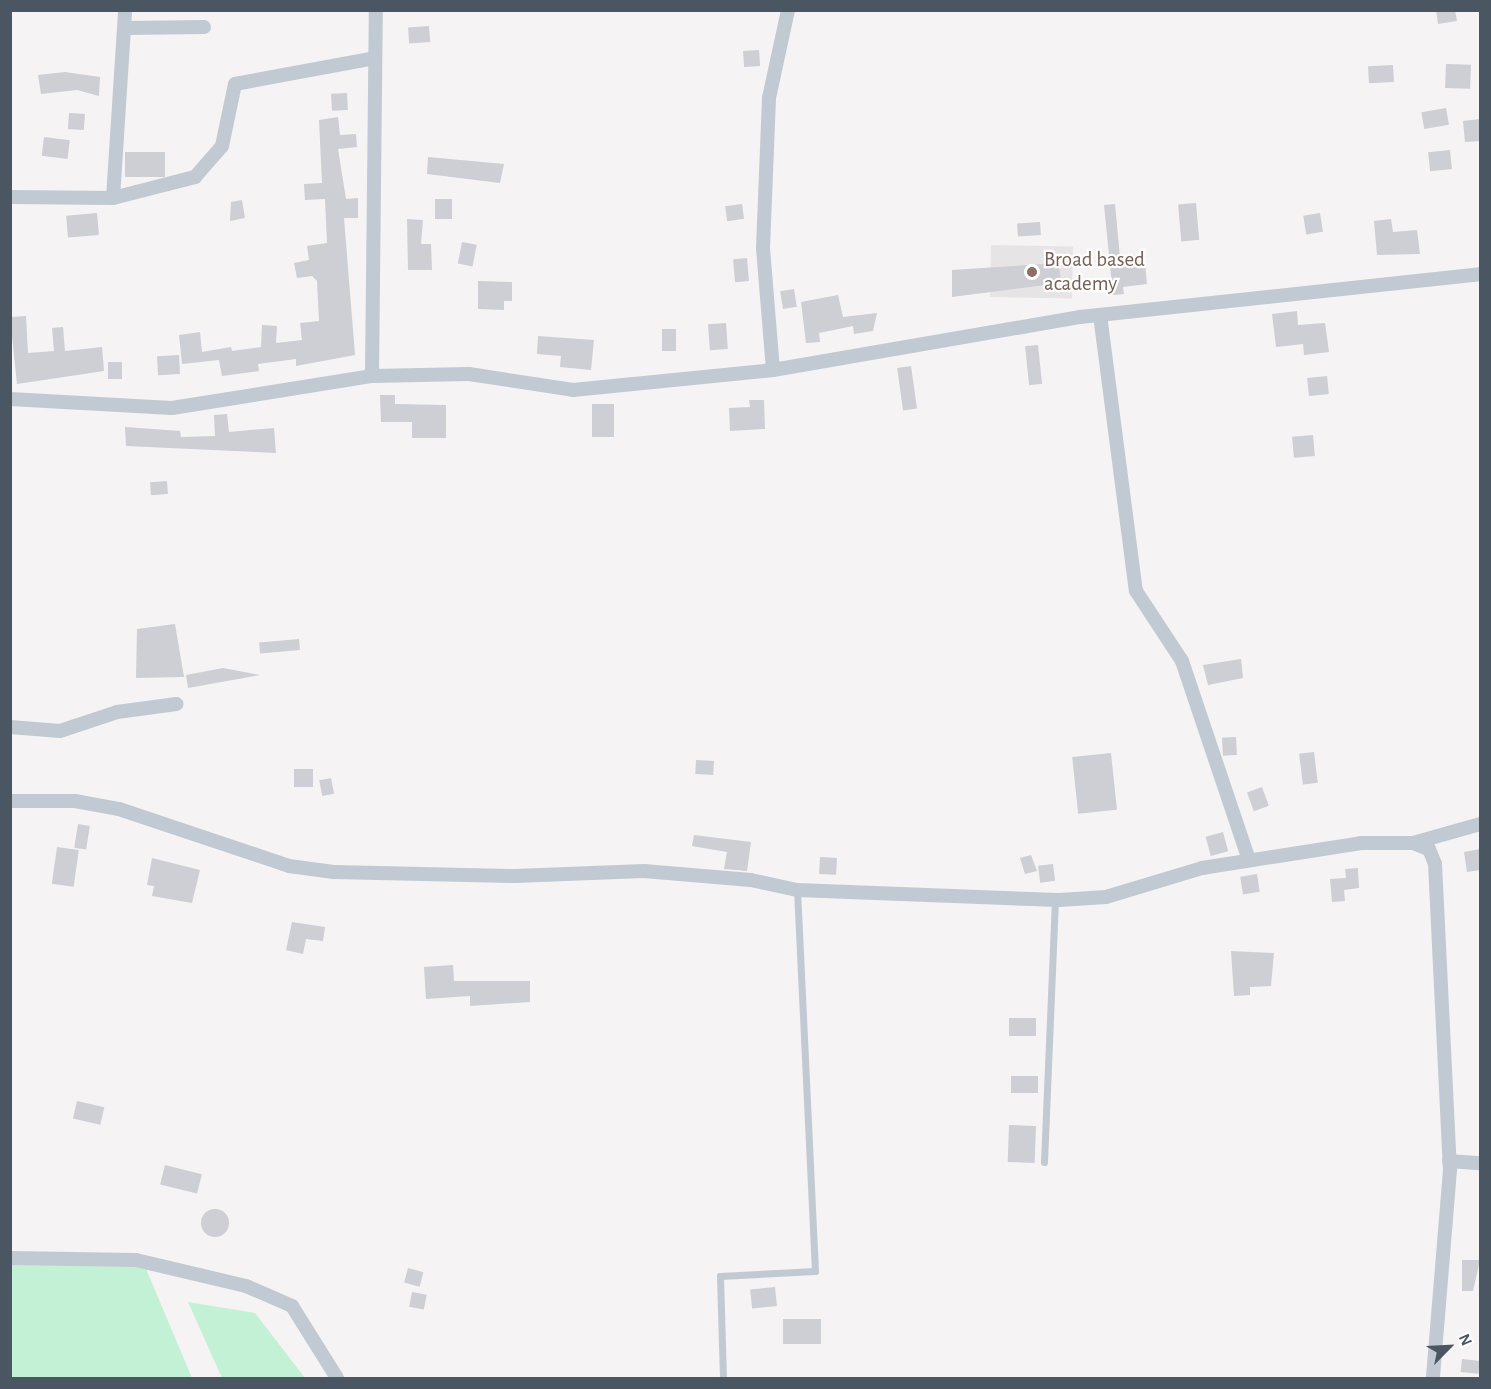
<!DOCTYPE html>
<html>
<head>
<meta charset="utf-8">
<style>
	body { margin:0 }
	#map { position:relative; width:1491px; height:1389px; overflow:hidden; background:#f5f3f3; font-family:"Alegreya Sans",sans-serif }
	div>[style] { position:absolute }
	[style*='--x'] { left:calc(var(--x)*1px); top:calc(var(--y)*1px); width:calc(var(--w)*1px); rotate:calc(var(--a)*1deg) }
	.education>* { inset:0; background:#e6e4e5; transform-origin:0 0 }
	.green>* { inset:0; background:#c3f1d5 }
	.building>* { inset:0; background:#cdcfd5; transform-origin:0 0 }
	.round { border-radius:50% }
	.service>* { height:7px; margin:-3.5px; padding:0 3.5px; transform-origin:3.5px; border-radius:3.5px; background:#c1cad2 }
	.minor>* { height:14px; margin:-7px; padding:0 7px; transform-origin:7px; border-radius:7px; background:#c1cad2 }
	.dots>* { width:16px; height:16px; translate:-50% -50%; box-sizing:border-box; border:3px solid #fff; border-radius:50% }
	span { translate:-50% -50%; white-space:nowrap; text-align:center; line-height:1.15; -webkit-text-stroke:4.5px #fff; paint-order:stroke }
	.education-label { font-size:21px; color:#785e54 }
	.left { translate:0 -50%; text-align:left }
	.frame { position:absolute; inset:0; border:12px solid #4a5661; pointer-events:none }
	.north { position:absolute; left:1419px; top:1317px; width:60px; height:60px; -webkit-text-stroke:4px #fff; paint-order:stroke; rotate:66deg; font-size:16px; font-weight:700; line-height:24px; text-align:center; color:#4a5661 }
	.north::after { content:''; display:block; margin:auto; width:21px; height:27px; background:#4a5661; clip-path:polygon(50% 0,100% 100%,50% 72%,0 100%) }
</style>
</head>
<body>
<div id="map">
	<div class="education">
		<i style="left:991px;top:245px;width:82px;height:52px;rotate:1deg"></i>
	</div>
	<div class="green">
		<i style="clip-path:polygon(11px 1260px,144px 1264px,192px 1378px,11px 1378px)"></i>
		<i style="clip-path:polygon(188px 1302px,255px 1313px,305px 1378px,222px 1378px)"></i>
	</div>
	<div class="building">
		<i style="clip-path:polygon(1436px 10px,1455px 10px,1457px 21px,1438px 24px)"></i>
		<i style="left:429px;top:26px;width:16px;height:21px;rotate:86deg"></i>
		<i style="left:759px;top:50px;width:16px;height:16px;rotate:86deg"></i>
		<i style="left:1446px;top:64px;width:25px;height:24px;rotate:2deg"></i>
		<i style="left:1393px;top:65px;width:17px;height:25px;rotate:87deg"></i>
		<i style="clip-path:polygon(65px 72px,100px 77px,99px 96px,77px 90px,41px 94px,38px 75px)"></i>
		<i style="left:347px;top:93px;width:17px;height:16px;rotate:87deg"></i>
		<i style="left:1446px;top:108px;width:17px;height:25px;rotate:80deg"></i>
		<i style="left:69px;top:113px;width:16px;height:16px;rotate:4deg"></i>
		<i style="clip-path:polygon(338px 117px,340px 135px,356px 134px,357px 147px,338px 149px,346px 199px,358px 198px,358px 218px,344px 218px,355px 355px,296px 366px,296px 359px,258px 364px,259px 371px,222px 376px,219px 360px,182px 364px,179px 335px,200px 332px,202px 352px,231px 347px,232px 351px,261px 347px,262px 325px,277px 326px,276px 343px,302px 340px,300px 323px,319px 321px,317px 281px,312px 276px,297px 278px,294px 263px,309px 260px,307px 246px,327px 243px,325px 199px,305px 200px,304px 184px,322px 183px,319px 120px)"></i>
		<i style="clip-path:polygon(1480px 119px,1480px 141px,1465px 142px,1463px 121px)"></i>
		<i style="left:44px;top:137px;width:26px;height:19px;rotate:7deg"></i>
		<i style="left:1450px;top:150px;width:19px;height:22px;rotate:84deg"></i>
		<i style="left:125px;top:152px;width:40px;height:25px"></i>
		<i style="clip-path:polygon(428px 157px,504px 164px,500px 183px,427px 174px)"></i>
		<i style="left:435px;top:199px;width:17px;height:20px"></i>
		<i style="clip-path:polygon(242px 200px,245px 218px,230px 221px,231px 202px)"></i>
		<i style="left:1196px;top:203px;width:37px;height:18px;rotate:85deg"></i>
		<i style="left:742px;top:204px;width:15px;height:17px;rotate:82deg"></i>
		<i style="clip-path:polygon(1115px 204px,1120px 257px,1144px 254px,1147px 284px,1123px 287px,1124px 294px,1113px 295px,1104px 205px)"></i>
		<i style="left:97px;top:213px;width:22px;height:31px;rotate:85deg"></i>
		<i style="left:1320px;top:213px;width:19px;height:17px;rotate:81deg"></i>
		<i style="clip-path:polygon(407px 219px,423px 220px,421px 244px,431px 244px,432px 270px,408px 270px)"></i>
		<i style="clip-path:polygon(1391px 219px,1393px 232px,1417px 230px,1420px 254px,1377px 255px,1374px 221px)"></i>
		<i style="left:1040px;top:222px;width:13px;height:23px;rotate:86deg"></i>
		<i style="left:462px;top:242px;width:15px;height:22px;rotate:11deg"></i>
		<i style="left:747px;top:258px;width:23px;height:14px;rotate:85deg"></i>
		<i style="clip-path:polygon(1059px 263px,1061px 283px,952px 297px,952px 270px)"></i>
		<i style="clip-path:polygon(478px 281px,512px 282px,512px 301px,504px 301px,504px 310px,478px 309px)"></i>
		<i style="left:794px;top:289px;width:18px;height:14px;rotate:81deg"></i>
		<i style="clip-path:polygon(838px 295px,843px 317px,877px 313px,873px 331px,854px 334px,853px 326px,819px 333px,820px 342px,806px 343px,801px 302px)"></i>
		<i style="clip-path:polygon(1297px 311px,1298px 325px,1325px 323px,1329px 352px,1304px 355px,1303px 344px,1276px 347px,1272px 314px)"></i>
		<i style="clip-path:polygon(26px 316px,28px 353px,54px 351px,52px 328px,63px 327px,65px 351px,102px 347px,104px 371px,17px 384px,10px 317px)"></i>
		<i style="left:726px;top:323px;width:26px;height:18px;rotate:86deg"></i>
		<i style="left:662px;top:329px;width:14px;height:22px"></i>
		<i style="clip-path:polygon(538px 336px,594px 340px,591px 370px,560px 367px,561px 356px,537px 354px)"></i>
		<i style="left:1038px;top:345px;width:39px;height:13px;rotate:84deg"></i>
		<i style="left:179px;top:355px;width:19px;height:22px;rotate:87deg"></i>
		<i style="left:108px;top:362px;width:14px;height:17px"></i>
		<i style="left:911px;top:366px;width:43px;height:14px;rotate:82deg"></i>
		<i style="left:1327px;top:376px;width:18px;height:20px;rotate:84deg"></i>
		<i style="clip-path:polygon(380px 395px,395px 395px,395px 404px,446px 405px,446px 438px,412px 438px,412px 422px,381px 422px)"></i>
		<i style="clip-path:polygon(749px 400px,764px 400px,765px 429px,730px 431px,729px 408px,750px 407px)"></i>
		<i style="left:592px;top:404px;width:22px;height:33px"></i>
		<i style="clip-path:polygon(227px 414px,229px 432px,274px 428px,276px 453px,126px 446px,125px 427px,180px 431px,181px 437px,215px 436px,214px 415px)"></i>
		<i style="left:1313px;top:435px;width:21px;height:21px;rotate:85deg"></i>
		<i style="left:167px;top:481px;width:13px;height:17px;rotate:86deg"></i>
		<i style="clip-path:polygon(175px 624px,184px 677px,136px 678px,137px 629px)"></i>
		<i style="left:299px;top:639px;width:11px;height:40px;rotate:85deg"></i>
		<i style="clip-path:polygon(1241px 659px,1243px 678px,1208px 685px,1203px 665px)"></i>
		<i style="clip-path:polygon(223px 668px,260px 675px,188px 688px,186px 675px)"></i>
		<i style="left:1236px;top:737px;width:18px;height:14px;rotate:87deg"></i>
		<i style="left:1314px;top:752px;width:31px;height:15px;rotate:83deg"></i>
		<i style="left:1111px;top:753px;width:57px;height:39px;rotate:84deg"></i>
		<i style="left:696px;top:760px;width:18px;height:14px;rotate:3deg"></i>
		<i style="left:313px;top:769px;width:18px;height:19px;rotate:90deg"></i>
		<i style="left:331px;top:778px;width:16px;height:12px;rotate:79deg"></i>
		<i style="left:1262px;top:787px;width:20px;height:16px;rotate:70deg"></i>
		<i style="left:78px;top:824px;width:12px;height:24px;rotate:9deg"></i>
		<i style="left:1223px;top:832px;width:20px;height:18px;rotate:75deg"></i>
		<i style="clip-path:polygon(694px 835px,751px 842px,747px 871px,724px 869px,727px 852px,692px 846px)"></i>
		<i style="left:57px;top:847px;width:22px;height:37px;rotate:8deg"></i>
		<i style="clip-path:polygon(1480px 849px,1480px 870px,1467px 872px,1464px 852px)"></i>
		<i style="clip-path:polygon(1031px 855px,1037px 871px,1025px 874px,1020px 858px)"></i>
		<i style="left:820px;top:857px;width:17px;height:17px;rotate:3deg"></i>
		<i style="clip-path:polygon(152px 858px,200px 870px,192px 903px,152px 896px,154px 886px,147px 885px)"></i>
		<i style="left:1053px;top:864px;width:17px;height:15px;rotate:83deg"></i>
		<i style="clip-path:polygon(1358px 868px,1359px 888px,1344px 890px,1345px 901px,1332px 902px,1330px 879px,1346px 878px,1345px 869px)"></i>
		<i style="left:1257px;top:874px;width:18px;height:17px;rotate:81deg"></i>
		<i style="clip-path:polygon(292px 922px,325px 927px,323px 941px,306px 939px,303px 954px,286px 950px)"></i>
		<i style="clip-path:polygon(1231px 951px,1274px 953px,1271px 986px,1250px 987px,1250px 995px,1234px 996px)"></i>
		<i style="clip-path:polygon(453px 965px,454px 981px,530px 981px,530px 1002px,470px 1006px,470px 996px,426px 999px,424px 967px)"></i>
		<i style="left:1009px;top:1018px;width:27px;height:18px"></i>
		<i style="left:1011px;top:1076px;width:27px;height:17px"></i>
		<i style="left:77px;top:1101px;width:28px;height:18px;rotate:13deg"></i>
		<i style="left:1009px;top:1125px;width:27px;height:37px;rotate:2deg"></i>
		<i style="left:165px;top:1165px;width:38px;height:20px;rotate:14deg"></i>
		<i class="round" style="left:201px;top:1209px;width:28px;height:28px"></i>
		<i style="clip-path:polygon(1462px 1260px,1480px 1260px,1473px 1291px,1462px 1291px)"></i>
		<i style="left:408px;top:1268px;width:16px;height:15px;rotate:15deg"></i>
		<i style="left:775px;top:1287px;width:19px;height:25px;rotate:84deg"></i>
		<i style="left:412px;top:1292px;width:15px;height:15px;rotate:11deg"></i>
		<i style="left:783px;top:1319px;width:38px;height:25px"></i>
		<i style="left:1462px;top:1359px;width:18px;height:13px;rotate:6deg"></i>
	</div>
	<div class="service">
		<i style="--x:1044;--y:1162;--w:262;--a:-87.6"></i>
		<i style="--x:723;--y:1378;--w:102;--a:-91.7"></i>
		<i style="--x:720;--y:1276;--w:95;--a:-3"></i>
		<i style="--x:815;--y:1271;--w:381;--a:-92.7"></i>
	</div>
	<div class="minor">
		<i style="--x:125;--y:28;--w:79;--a:-0.7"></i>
		<i style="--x:10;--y:197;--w:103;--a:0.6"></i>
		<i style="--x:113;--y:198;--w:85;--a:-14.4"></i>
		<i style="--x:195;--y:177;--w:41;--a:-48.9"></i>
		<i style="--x:222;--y:146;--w:63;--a:-78.2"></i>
		<i style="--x:235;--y:84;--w:142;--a:-10.5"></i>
		<i style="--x:113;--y:198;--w:188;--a:-86.3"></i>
		<i style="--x:1100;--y:315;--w:278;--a:82.6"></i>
		<i style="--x:1136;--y:591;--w:84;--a:56.7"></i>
		<i style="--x:1182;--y:661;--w:210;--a:71.4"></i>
		<i style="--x:773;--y:370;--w:122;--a:-94.7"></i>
		<i style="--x:763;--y:248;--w:150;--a:-87.7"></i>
		<i style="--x:769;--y:98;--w:90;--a:-77.8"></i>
		<i style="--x:372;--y:376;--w:366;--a:-89.4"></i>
		<i style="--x:10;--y:399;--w:162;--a:3.2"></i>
		<i style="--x:172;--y:408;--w:203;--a:-9.1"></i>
		<i style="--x:372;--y:376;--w:97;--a:-1.2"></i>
		<i style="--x:469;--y:374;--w:105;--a:8.7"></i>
		<i style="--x:573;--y:390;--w:201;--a:-5.7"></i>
		<i style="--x:773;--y:370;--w:312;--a:-9.8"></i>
		<i style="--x:1080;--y:317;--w:402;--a:-6.1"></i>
		<i style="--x:10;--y:727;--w:50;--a:4.6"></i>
		<i style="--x:60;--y:731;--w:60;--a:-18.4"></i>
		<i style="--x:117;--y:712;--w:60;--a:-7.7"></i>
		<i style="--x:10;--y:801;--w:65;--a:0"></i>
		<i style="--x:75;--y:801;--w:45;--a:10.3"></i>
		<i style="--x:119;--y:809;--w:179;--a:18.5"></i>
		<i style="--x:289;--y:866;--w:45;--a:7.6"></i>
		<i style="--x:334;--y:872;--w:181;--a:1.3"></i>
		<i style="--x:515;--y:876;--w:129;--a:-2.2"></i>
		<i style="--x:644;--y:871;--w:107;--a:4.8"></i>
		<i style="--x:751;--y:880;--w:47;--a:12.3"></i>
		<i style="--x:797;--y:890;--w:262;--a:2.2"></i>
		<i style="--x:1059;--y:900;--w:47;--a:-3.7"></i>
		<i style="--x:1106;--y:897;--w:100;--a:-16.8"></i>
		<i style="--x:1202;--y:868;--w:161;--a:-8.9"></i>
		<i style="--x:1361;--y:843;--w:52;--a:0"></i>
		<i style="--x:1413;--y:843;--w:17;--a:21"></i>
		<i style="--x:1429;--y:849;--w:16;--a:68"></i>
		<i style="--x:1435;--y:864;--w:306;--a:87.2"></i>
		<i style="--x:1450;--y:1170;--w:209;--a:94.7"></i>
		<i style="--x:1413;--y:843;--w:70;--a:-15.8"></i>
		<i style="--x:1449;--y:1161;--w:31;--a:4"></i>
		<i style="--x:10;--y:1258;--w:126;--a:0.9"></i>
		<i style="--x:136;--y:1260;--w:113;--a:13.3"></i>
		<i style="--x:246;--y:1286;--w:50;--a:23.5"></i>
		<i style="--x:292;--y:1306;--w:85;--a:58"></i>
	</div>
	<div class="dots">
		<i style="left:1032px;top:272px;background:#8d6e63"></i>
	</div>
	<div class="education-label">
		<span class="left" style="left:1044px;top:272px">Broad based<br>academy</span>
	</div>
	<div class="frame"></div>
	<div class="north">N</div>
</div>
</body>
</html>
